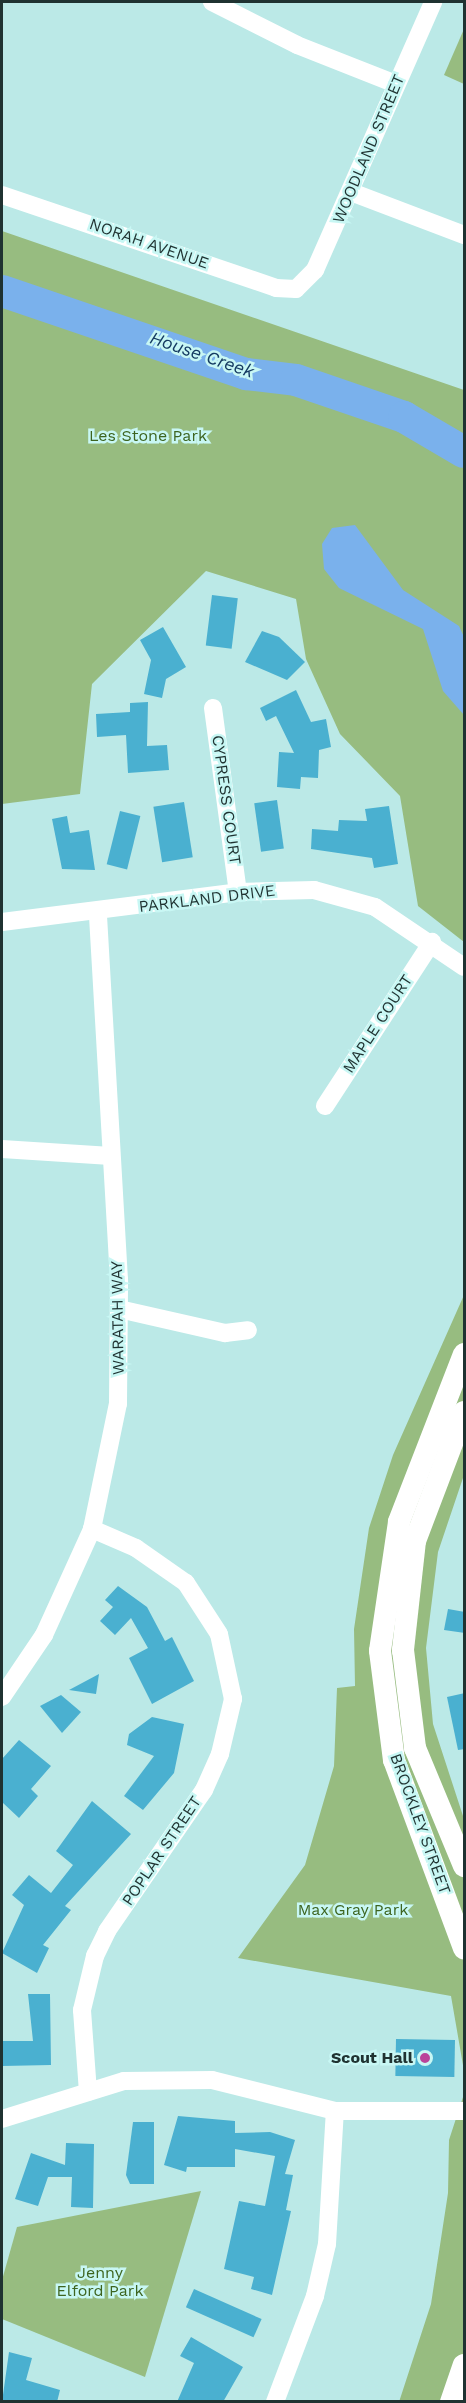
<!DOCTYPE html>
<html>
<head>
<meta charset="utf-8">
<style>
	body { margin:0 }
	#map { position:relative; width:466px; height:2403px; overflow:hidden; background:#bbe9e7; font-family:"Work Sans",sans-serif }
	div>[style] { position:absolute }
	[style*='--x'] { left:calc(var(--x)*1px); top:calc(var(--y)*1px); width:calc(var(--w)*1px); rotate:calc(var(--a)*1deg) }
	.green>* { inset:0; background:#97bc80 }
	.water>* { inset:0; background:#7ab1ec }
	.river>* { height:32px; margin:-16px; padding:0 16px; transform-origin:16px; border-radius:16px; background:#7ab1ec }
	.building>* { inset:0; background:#4ab0d0; transform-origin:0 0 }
	.minor>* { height:18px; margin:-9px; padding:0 9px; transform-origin:9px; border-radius:9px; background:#fff }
	.major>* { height:22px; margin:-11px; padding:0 11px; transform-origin:11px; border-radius:11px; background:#fff }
	.dots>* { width:16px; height:16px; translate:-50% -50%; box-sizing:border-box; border:3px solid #c8f7f4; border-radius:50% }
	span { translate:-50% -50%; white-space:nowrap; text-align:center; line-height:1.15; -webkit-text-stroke:5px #c8f7f4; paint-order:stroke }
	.street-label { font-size:16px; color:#1f3231 }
	.park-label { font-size:16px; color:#3d641f }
	.poi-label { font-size:16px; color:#1f3231; font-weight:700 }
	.right { translate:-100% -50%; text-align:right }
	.water-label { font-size:18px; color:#153b62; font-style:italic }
	.frame { position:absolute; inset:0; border:3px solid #1f3231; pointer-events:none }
</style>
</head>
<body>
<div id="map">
	<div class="green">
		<i style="clip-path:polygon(464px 29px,464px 84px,444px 75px)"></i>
		<i style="clip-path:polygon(2px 231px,464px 390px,464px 942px,418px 906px,400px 796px,340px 734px,306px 659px,296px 599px,206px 571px,92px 684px,80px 794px,2px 804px)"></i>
		<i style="clip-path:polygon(464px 1295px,464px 1475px,438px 1552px,426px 1648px,433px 1724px,464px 1819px,464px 2071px,451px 1996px,238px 1958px,305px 1865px,334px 1766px,337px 1688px,355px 1686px,354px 1629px,369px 1528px,393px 1455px)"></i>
		<i style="clip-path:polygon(464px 2094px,464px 2401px,399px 2402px,431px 2304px,448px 2193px,449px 2140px)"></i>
		<i style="clip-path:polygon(201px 2191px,145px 2377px,2px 2319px,2px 2280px,17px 2227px)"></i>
	</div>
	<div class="water">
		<i style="clip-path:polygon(355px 525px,403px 590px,459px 626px,464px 637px,464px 715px,443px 691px,423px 629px,339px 588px,324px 569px,322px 544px,332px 528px)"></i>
	</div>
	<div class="river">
		<i style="--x:2;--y:291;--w:258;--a:18.8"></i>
		<i style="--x:246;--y:374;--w:50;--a:6.8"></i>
		<i style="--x:296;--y:380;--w:114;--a:18.9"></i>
		<i style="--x:404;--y:417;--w:69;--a:30.3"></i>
	</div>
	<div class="building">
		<i style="left:212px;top:595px;width:26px;height:51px;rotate:7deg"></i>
		<i style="clip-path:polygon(163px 627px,186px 667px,166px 679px,162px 698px,144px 694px,151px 660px,140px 640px)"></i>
		<i style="clip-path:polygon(262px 631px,279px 637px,305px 662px,287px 680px,245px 662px)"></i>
		<i style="clip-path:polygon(296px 690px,311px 722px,326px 719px,331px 747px,319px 750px,318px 778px,301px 777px,300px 789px,277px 787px,279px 752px,294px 753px,276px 716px,266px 721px,260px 708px)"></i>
		<i style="clip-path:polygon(148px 702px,147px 746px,167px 745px,169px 770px,128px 773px,126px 735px,97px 737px,96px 714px,130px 712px,130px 703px)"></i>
		<i style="left:277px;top:800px;width:49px;height:23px;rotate:82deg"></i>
		<i style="left:184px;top:802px;width:56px;height:31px;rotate:81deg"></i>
		<i style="clip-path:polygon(389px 806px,398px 864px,374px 868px,372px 858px,311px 849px,312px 829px,338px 831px,339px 820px,367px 821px,365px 809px)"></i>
		<i style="left:120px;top:811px;width:21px;height:55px;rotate:14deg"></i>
		<i style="clip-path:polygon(67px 816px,70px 833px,89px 830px,95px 870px,62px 869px,52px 819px)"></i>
		<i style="clip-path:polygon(118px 1586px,147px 1607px,165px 1641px,172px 1637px,194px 1681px,152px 1704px,129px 1658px,148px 1648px,131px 1618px,115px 1635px,100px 1621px,113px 1607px,105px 1600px)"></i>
		<i style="clip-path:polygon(448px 1609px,465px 1612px,465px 1633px,444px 1630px)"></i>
		<i style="clip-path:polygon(99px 1674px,96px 1694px,69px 1690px)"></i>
		<i style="clip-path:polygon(465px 1693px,465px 1749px,458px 1750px,447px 1697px)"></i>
		<i style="clip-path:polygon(61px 1695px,81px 1712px,62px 1733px,40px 1706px)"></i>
		<i style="clip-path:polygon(152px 1717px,184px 1724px,174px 1773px,143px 1810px,124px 1796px,154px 1756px,127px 1745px,129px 1734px)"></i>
		<i style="clip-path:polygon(19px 1740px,51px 1766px,31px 1789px,38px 1796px,19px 1818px,2px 1802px,2px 1759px)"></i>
		<i style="clip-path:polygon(92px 1801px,131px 1834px,65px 1906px,71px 1910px,43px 1945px,49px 1948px,37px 1973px,2px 1953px,24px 1905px,12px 1895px,29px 1875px,51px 1893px,73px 1865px,56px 1851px)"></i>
		<i style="clip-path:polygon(28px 1994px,50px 1994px,51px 2065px,2px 2066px,2px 2041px,33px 2041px)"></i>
		<i style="left:396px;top:2039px;width:59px;height:37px;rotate:1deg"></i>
		<i style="clip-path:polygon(178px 2116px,235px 2121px,235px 2133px,270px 2132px,295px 2140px,285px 2174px,293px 2175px,286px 2210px,291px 2211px,272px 2295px,251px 2289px,254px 2277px,224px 2269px,239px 2201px,265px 2206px,275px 2156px,235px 2149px,235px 2167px,187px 2167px,186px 2172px,164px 2165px)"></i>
		<i style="clip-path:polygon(133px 2122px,154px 2122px,154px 2184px,130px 2184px,126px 2175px)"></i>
		<i style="clip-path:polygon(66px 2143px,94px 2144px,93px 2208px,71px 2207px,72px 2177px,48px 2177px,38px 2206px,15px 2199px,31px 2153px,65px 2165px)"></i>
		<i style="left:194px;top:2289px;width:74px;height:20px;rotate:24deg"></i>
		<i style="clip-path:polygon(191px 2337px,243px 2367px,223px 2402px,177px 2402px,194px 2363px,180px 2356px)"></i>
		<i style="clip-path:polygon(9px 2352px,32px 2358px,26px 2380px,60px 2390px,57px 2402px,2px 2402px)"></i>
	</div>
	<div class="minor">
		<i style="--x:212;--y:2;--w:95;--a:26.8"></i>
		<i style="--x:297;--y:45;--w:106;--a:21.5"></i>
		<i style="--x:351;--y:192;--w:121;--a:20.8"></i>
		<i style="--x:2;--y:195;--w:289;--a:18.7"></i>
		<i style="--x:276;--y:288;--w:20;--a:3"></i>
		<i style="--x:296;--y:289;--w:27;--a:-45"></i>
		<i style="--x:315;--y:270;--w:293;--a:-66.2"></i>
		<i style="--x:213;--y:708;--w:186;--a:82.3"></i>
		<i style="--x:2;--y:922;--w:238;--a:-7.2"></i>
		<i style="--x:238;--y:892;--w:76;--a:-1.5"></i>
		<i style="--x:314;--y:890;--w:63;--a:15.6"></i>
		<i style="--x:375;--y:907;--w:107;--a:34"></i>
		<i style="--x:325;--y:1106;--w:196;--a:-56.9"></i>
		<i style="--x:2;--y:1149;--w:109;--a:3.7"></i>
		<i style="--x:119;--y:1309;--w:109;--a:12.8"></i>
		<i style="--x:225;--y:1333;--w:23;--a:-7"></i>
		<i style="--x:2;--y:1697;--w:75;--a:-55.9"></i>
		<i style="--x:44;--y:1635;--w:116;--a:-65.6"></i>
		<i style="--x:92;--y:1529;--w:128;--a:-78.3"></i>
		<i style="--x:118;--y:1404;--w:124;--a:-89.5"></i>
		<i style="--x:119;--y:1280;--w:368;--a:-93.3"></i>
		<i style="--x:88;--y:2092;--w:82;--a:-94.2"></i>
		<i style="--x:82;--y:2010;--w:56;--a:-76.5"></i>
		<i style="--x:95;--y:1956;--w:28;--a:-64"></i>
		<i style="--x:107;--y:1931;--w:171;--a:-55.5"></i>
		<i style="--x:204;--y:1790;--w:39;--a:-66"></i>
		<i style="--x:220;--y:1754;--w:57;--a:-76.7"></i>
		<i style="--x:233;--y:1699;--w:66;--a:-102.2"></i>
		<i style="--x:219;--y:1634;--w:61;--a:-122.9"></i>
		<i style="--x:186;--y:1583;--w:61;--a:-145"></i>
		<i style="--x:136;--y:1548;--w:48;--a:-156.6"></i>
		<i style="--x:2;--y:2119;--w:128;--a:-17.3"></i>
		<i style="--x:124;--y:2081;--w:88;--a:-0.7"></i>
		<i style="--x:212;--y:2080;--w:127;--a:14.1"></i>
		<i style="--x:335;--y:2111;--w:129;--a:0"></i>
		<i style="--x:275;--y:2402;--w:113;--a:-69.3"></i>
		<i style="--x:315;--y:2296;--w:53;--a:-77"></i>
		<i style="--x:327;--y:2244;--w:133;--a:-86.6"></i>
	</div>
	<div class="major">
		<i style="--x:464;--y:1354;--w:180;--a:111.2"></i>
		<i style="--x:399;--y:1522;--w:130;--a:98.4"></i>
		<i style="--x:380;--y:1651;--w:110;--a:82.7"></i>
		<i style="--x:394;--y:1760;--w:201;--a:69.6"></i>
		<i style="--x:464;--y:1412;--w:138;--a:110.8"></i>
		<i style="--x:415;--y:1541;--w:110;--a:96.3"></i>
		<i style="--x:403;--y:1650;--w:99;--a:83"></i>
		<i style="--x:415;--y:1748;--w:128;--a:67.4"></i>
		<i style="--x:451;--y:2402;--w:39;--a:-71"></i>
	</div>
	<div class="dots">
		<i style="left:425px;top:2058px;background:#ba449a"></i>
	</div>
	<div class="street-label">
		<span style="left:369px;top:149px;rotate:-67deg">WOODLAND STREET</span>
		<span style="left:149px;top:244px;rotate:19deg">NORAH AVENUE</span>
		<span style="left:226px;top:800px;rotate:82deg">CYPRESS COURT</span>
		<span style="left:207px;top:899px;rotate:-7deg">PARKLAND DRIVE</span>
		<span style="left:378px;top:1024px;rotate:-57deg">MAPLE COURT</span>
		<span style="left:118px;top:1318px;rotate:-91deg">WARATAH WAY</span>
		<span style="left:420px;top:1824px;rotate:70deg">BROCKLEY STREET</span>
		<span style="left:162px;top:1851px;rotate:-56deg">POPLAR STREET</span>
	</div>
	<div class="park-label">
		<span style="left:148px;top:436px">Les Stone Park</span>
		<span style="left:353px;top:1910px">Max Gray Park</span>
		<span style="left:100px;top:2282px">Jenny<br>Elford Park</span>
	</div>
	<div class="poi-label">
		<span class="right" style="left:413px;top:2058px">Scout Hall</span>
	</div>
	<div class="water-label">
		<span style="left:202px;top:355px;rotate:19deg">House Creek</span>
	</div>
	<div class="frame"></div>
</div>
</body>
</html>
